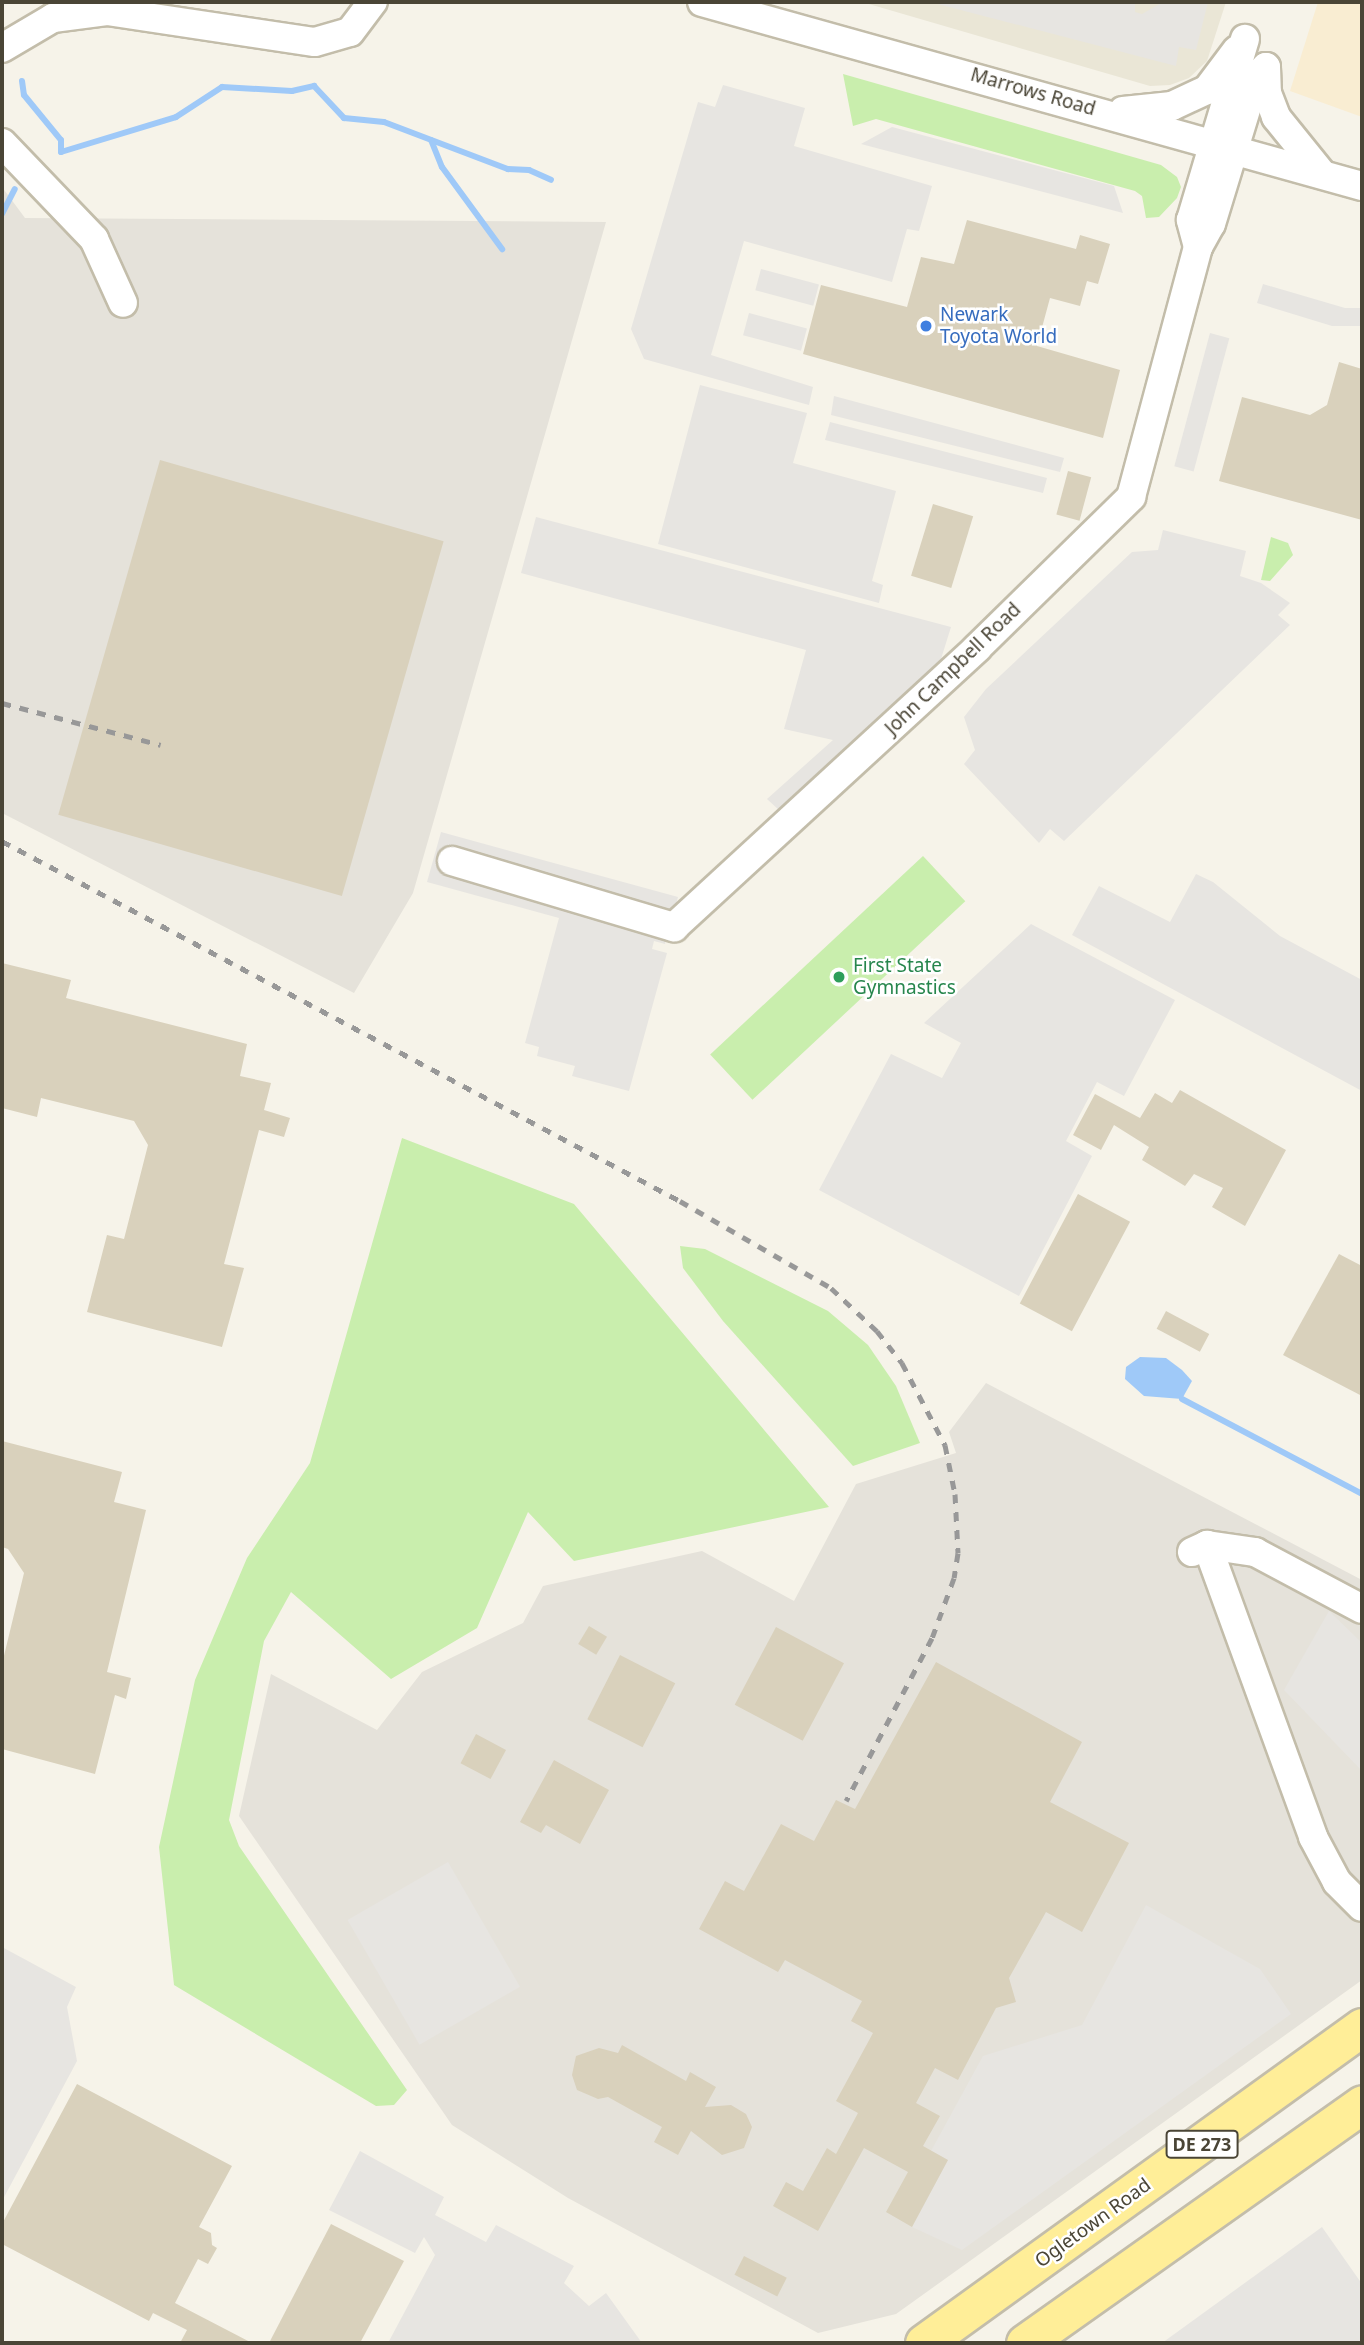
<!DOCTYPE html>
<html>
<head>
<meta charset="utf-8">
<style>
	body { margin:0 }
	#map { position:relative; width:1364px; height:2345px; overflow:hidden; background:#f6f3e9; font-family:"Noto Sans",sans-serif }
	div>[style] { position:absolute }
	[style*='--x'] { left:calc(var(--x)*1px); top:calc(var(--y)*1px); width:calc(var(--w)*1px); rotate:calc(var(--a)*1deg) }
	.residential>* { inset:0; background:#eae6d6 }
	.commercial>* { inset:0; background:#f9edd2 }
	.industrial>* { inset:0; background:#e5e2da }
	.green>* { inset:0; background:#c9eead; transform-origin:0 0 }
	.parking>* { inset:0; background:#e7e5e1; transform-origin:0 0 }
	.water>* { inset:0; background:#9fc9f8 }
	.stream>* { height:6px; margin:-3px; padding:0 3px; transform-origin:3px; border-radius:3px; background:#9fc9f8 }
	.building>* { inset:0; background:#d9d1bc; transform-origin:0 0 }
	.roads { filter:drop-shadow(2px 0 #c3bdaa) drop-shadow(-2px 0 #c3bdaa) drop-shadow(0 2px #c3bdaa) drop-shadow(0 -2px #c3bdaa) }
	.minor>* { height:28px; margin:-14px; padding:0 14px; transform-origin:14px; border-radius:14px; background:#fff }
	.major>* { height:37px; margin:-18.5px; padding:0 18.5px; transform-origin:18.5px; border-radius:18.5px; background:#ffee98 }
	.rail>* { height:5px; margin-top:-2.5px; transform-origin:0; background:repeating-linear-gradient(90deg,#989898 0 9px,transparent 0 18px) }
	.dots>* { width:19px; height:19px; translate:-50% -50%; box-sizing:border-box; border:4px solid #fff; border-radius:50% }
	span { translate:-50% -50%; white-space:nowrap; text-align:center; line-height:1.15; -webkit-text-stroke:5px #fff; paint-order:stroke }
	.shield-label span { padding:2px 5px; background:#fff; border:2px solid; border-radius:5px; -webkit-text-stroke-width:0 }
	.shield-label { font-size:18px; color:#4a4536; font-weight:700 }
	.street-label { font-size:19px; color:#4a4536 }
	.shop-label { font-size:19px; color:#366cbe }
	.left { translate:0 -50%; text-align:left }
	.leisure-label { font-size:19px; color:#27864d }
	.frame { position:absolute; inset:0; border:4px solid #4a4536; pointer-events:none }
</style>
</head>
<body>
<div id="map">
	<div class="residential">
		<i style="clip-path:polygon(862px 2px,1226px 2px,1207px 61px,1189px 78px,1170px 85px,1150px 86px)"></i>
	</div>
	<div class="commercial">
		<i style="clip-path:polygon(1318px 2px,1362px 2px,1362px 117px,1290px 91px)"></i>
	</div>
	<div class="industrial">
		<i style="clip-path:polygon(2px 187px,25px 218px,606px 222px,413px 893px,354px 993px,2px 813px)"></i>
		<i style="clip-path:polygon(986px 1383px,1362px 1580px,1362px 1980px,896px 2314px,818px 2333px,568px 2198px,452px 2125px,239px 1816px,271px 1674px,377px 1730px,422px 1672px,523px 1623px,543px 1586px,702px 1551px,794px 1601px,856px 1484px,956px 1453px,949px 1432px)"></i>
	</div>
	<div class="green">
		<i style="clip-path:polygon(843px 74px,1161px 165px,1177px 177px,1181px 187px,1177px 198px,1159px 217px,1146px 218px,1142px 196px,1135px 191px,876px 119px,853px 126px)"></i>
		<i style="clip-path:polygon(1271px 537px,1288px 543px,1293px 555px,1270px 581px,1261px 580px)"></i>
		<i style="left:923px;top:856px;width:62px;height:291px;rotate:47deg"></i>
		<i style="clip-path:polygon(402px 1138px,574px 1204px,829px 1507px,574px 1561px,528px 1512px,477px 1628px,391px 1679px,291px 1592px,264px 1641px,229px 1820px,239px 1846px,407px 2090px,394px 2105px,376px 2106px,174px 1985px,159px 1847px,195px 1680px,247px 1558px,310px 1463px)"></i>
		<i style="clip-path:polygon(680px 1246px,705px 1249px,828px 1311px,868px 1345px,896px 1386px,920px 1443px,853px 1466px,723px 1321px,683px 1268px)"></i>
	</div>
	<div class="parking">
		<i style="clip-path:polygon(930px 2px,1135px 2px,1135px 12px,1142px 14px,1163px 2px,1208px 2px,1196px 50px,1179px 47px,1176px 66px)"></i>
		<i style="clip-path:polygon(723px 85px,805px 108px,794px 146px,932px 186px,919px 231px,907px 229px,892px 282px,744px 241px,711px 355px,813px 387px,809px 405px,644px 359px,631px 329px,698px 102px,715px 107px)"></i>
		<i style="clip-path:polygon(892px 127px,1114px 186px,1123px 213px,861px 144px)"></i>
		<i style="left:761px;top:269px;width:60px;height:22px;rotate:15deg"></i>
		<i style="clip-path:polygon(1263px 284px,1345px 308px,1362px 308px,1362px 326px,1332px 326px,1257px 303px)"></i>
		<i style="left:749px;top:313px;width:60px;height:23px;rotate:15deg"></i>
		<i style="left:1210px;top:333px;width:20px;height:138px;rotate:15deg"></i>
		<i style="clip-path:polygon(700px 385px,807px 413px,793px 463px,896px 491px,872px 581px,883px 585px,879px 603px,658px 544px)"></i>
		<i style="clip-path:polygon(834px 396px,1064px 458px,1060px 472px,831px 415px)"></i>
		<i style="clip-path:polygon(830px 422px,1047px 478px,1043px 493px,825px 440px)"></i>
		<i style="clip-path:polygon(536px 517px,951px 627px,936px 675px,780px 811px,767px 799px,833px 740px,784px 729px,806px 650px,521px 573px)"></i>
		<i style="clip-path:polygon(1163px 530px,1246px 551px,1240px 576px,1261px 583px,1290px 603px,1278px 615px,1290px 625px,1064px 841px,1050px 829px,1039px 843px,964px 764px,975px 750px,964px 717px,986px 689px,1132px 552px,1158px 550px)"></i>
		<i style="clip-path:polygon(441px 832px,678px 897px,665px 944px,654px 941px,652px 949px,667px 953px,629px 1091px,572px 1076px,575px 1066px,537px 1056px,539px 1047px,525px 1043px,559px 918px,427px 882px)"></i>
		<i style="clip-path:polygon(1196px 874px,1213px 882px,1280px 936px,1362px 980px,1362px 1091px,1072px 935px,1099px 886px,1170px 922px)"></i>
		<i style="clip-path:polygon(1031px 924px,1175px 1000px,1124px 1096px,1097px 1082px,1066px 1141px,1092px 1156px,1019px 1296px,819px 1190px,891px 1054px,942px 1078px,961px 1043px,924px 1023px)"></i>
		<i style="clip-path:polygon(1329px 1611px,1362px 1643px,1362px 1771px,1284px 1690px)"></i>
		<i style="left:448px;top:1862px;width:144px;height:116px;rotate:60deg"></i>
		<i style="clip-path:polygon(1146px 1905px,1260px 1969px,1291px 2014px,962px 2250px,912px 2227px,948px 2160px,931px 2151px,983px 2056px,1082px 2025px)"></i>
		<i style="clip-path:polygon(2px 1947px,76px 1987px,67px 2007px,77px 2061px,2px 2201px)"></i>
		<i style="clip-path:polygon(360px 2151px,444px 2197px,435px 2215px,486px 2242px,496px 2225px,574px 2266px,564px 2283px,589px 2306px,606px 2293px,642px 2343px,388px 2343px,435px 2255px,424px 2237px,415px 2253px,329px 2210px)"></i>
		<i style="clip-path:polygon(1322px 2227px,1362px 2284px,1362px 2343px,1162px 2343px)"></i>
	</div>
	<div class="water">
		<i style="clip-path:polygon(1140px 1357px,1166px 1358px,1182px 1370px,1192px 1381px,1182px 1399px,1144px 1396px,1125px 1379px,1126px 1367px)"></i>
	</div>
	<div class="stream">
		<i style="--x:22;--y:81;--w:14;--a:82"></i>
		<i style="--x:24;--y:95;--w:58;--a:50.6"></i>
		<i style="--x:61;--y:140;--w:12;--a:90"></i>
		<i style="--x:61;--y:152;--w:120;--a:-16.9"></i>
		<i style="--x:176;--y:117;--w:55;--a:-33.1"></i>
		<i style="--x:222;--y:87;--w:70;--a:3.3"></i>
		<i style="--x:292;--y:91;--w:23;--a:-13"></i>
		<i style="--x:314;--y:86;--w:44;--a:46.8"></i>
		<i style="--x:344;--y:118;--w:40;--a:5.7"></i>
		<i style="--x:384;--y:122;--w:133;--a:20.8"></i>
		<i style="--x:508;--y:169;--w:21;--a:3"></i>
		<i style="--x:529;--y:170;--w:24;--a:24"></i>
		<i style="--x:431;--y:140;--w:29;--a:68"></i>
		<i style="--x:442;--y:167;--w:102;--a:53.8"></i>
		<i style="--x:2;--y:214;--w:28;--a:-63"></i>
		<i style="--x:1182;--y:1399;--w:204;--a:27.8"></i>
	</div>
	<div class="building">
		<i style="clip-path:polygon(967px 220px,1076px 249px,1080px 235px,1110px 244px,1098px 284px,1087px 281px,1080px 306px,1050px 298px,1037px 346px,1120px 370px,1103px 438px,803px 354px,821px 285px,907px 307px,921px 257px,954px 264px)"></i>
		<i style="clip-path:polygon(1339px 362px,1362px 369px,1362px 520px,1219px 481px,1242px 397px,1310px 415px,1327px 405px)"></i>
		<i style="left:160px;top:460px;width:295px;height:369px;rotate:16deg"></i>
		<i style="left:1068px;top:471px;width:24px;height:45px;rotate:15deg"></i>
		<i style="left:933px;top:504px;width:42px;height:75px;rotate:17deg"></i>
		<i style="clip-path:polygon(2px 963px,71px 980px,66px 998px,247px 1044px,240px 1076px,271px 1083px,264px 1110px,290px 1118px,284px 1137px,259px 1130px,224px 1264px,244px 1268px,222px 1347px,87px 1312px,107px 1235px,124px 1239px,148px 1145px,134px 1121px,41px 1098px,37px 1117px,2px 1108px)"></i>
		<i style="clip-path:polygon(1180px 1090px,1286px 1150px,1245px 1226px,1212px 1207px,1223px 1188px,1194px 1174px,1185px 1186px,1142px 1160px,1149px 1147px,1114px 1125px,1101px 1150px,1073px 1135px,1095px 1094px,1140px 1118px,1155px 1093px,1172px 1103px)"></i>
		<i style="left:1078px;top:1194px;width:59px;height:124px;rotate:28deg"></i>
		<i style="clip-path:polygon(1339px 1254px,1362px 1266px,1362px 1396px,1283px 1355px)"></i>
		<i style="left:1166px;top:1311px;width:49px;height:20px;rotate:28deg"></i>
		<i style="clip-path:polygon(2px 1441px,122px 1472px,114px 1502px,146px 1510px,107px 1672px,131px 1678px,126px 1699px,115px 1695px,95px 1774px,2px 1749px,2px 1664px,24px 1573px,8px 1549px,2px 1547px)"></i>
		<i style="left:589px;top:1626px;width:21px;height:21px;rotate:31deg"></i>
		<i style="left:776px;top:1627px;width:77px;height:88px;rotate:28deg"></i>
		<i style="left:620px;top:1655px;width:62px;height:72px;rotate:27deg"></i>
		<i style="clip-path:polygon(936px 1662px,1082px 1742px,1050px 1802px,1129px 1843px,1082px 1932px,1046px 1912px,1009px 1978px,1016px 2002px,996px 2008px,958px 2080px,935px 2068px,916px 2103px,940px 2116px,923px 2146px,948px 2160px,912px 2227px,886px 2212px,908px 2172px,864px 2148px,818px 2231px,773px 2206px,786px 2182px,803px 2191px,827px 2148px,836px 2154px,858px 2113px,836px 2101px,873px 2033px,851px 2021px,862px 2001px,785px 1960px,778px 1972px,699px 1929px,725px 1881px,744px 1891px,781px 1824px,814px 1841px,836px 1800px,855px 1809px)"></i>
		<i style="left:476px;top:1734px;width:34px;height:33px;rotate:28deg"></i>
		<i style="clip-path:polygon(554px 1760px,609px 1790px,580px 1844px,546px 1825px,541px 1833px,520px 1822px)"></i>
		<i style="clip-path:polygon(622px 2045px,686px 2081px,690px 2072px,716px 2087px,705px 2107px,731px 2105px,746px 2114px,752px 2127px,744px 2148px,722px 2155px,691px 2131px,678px 2155px,654px 2142px,662px 2127px,608px 2097px,598px 2099px,577px 2090px,572px 2075px,576px 2056px,599px 2048px,618px 2053px)"></i>
		<i style="clip-path:polygon(77px 2084px,232px 2166px,199px 2227px,211px 2233px,212px 2245px,217px 2248px,208px 2264px,198px 2259px,175px 2303px,252px 2343px,180px 2343px,187px 2330px,153px 2313px,149px 2321px,2px 2244px,2px 2224px)"></i>
		<i style="clip-path:polygon(331px 2224px,404px 2261px,360px 2343px,269px 2343px)"></i>
		<i style="left:744px;top:2256px;width:48px;height:21px;rotate:27deg"></i>
	</div>
	<div class="roads">
		<div class="minor">
			<i style="--x:702;--y:2;--w:685;--a:15.58"></i>
			<i style="--x:2;--y:48;--w:59;--a:-30.5"></i>
			<i style="--x:53;--y:18;--w:54;--a:-7.4"></i>
			<i style="--x:107;--y:11;--w:210;--a:8.5"></i>
			<i style="--x:315;--y:42;--w:36;--a:-16"></i>
			<i style="--x:350;--y:32;--w:38;--a:-53"></i>
			<i style="--x:1266;--y:67;--w:26;--a:88"></i>
			<i style="--x:1267;--y:93;--w:26;--a:69"></i>
			<i style="--x:1276;--y:117;--w:73;--a:51.1"></i>
			<i style="--x:1123;--y:111;--w:49;--a:-5.8"></i>
			<i style="--x:1172;--y:106;--w:38;--a:-25"></i>
			<i style="--x:1207;--y:90;--w:50;--a:-53.1"></i>
			<i style="--x:2;--y:143;--w:133;--a:46.2"></i>
			<i style="--x:94;--y:239;--w:70;--a:65.6"></i>
			<i style="--x:1198;--y:247;--w:28;--a:-105"></i>
			<i style="--x:1191;--y:220;--w:189;--a:-73.4"></i>
			<i style="--x:452;--y:861;--w:232;--a:16.6"></i>
			<i style="--x:674;--y:927;--w:412;--a:-42.6"></i>
			<i style="--x:977;--y:648;--w:216;--a:-44.4"></i>
			<i style="--x:1131;--y:497;--w:259;--a:-75"></i>
			<i style="--x:1198;--y:247;--w:26;--a:-61"></i>
			<i style="--x:1211;--y:224;--w:154;--a:-73"></i>
			<i style="--x:1256;--y:77;--w:14;--a:-45"></i>
			<i style="--x:1207;--y:1545;--w:311;--a:70"></i>
			<i style="--x:1313;--y:1837;--w:51;--a:61.9"></i>
			<i style="--x:1337;--y:1882;--w:35;--a:45"></i>
			<i style="--x:1192;--y:1552;--w:17;--a:-25"></i>
			<i style="--x:1207;--y:1545;--w:49;--a:8.3"></i>
			<i style="--x:1255;--y:1552;--w:121;--a:28"></i>
		</div>
		<div class="major">
			<i style="--x:924;--y:2343;--w:540;--a:-35.81"></i>
			<i style="--x:1025;--y:2343;--w:413;--a:-35.3"></i>
		</div>
	</div>
	<div class="rail">
		<i style="--x:2;--y:703;--w:164;--a:14.8"></i>
		<i style="--x:2;--y:841;--w:768;--a:27.97"></i>
		<i style="--x:680;--y:1201;--w:174;--a:29.9"></i>
		<i style="--x:831;--y:1288;--w:63;--a:43.1"></i>
		<i style="--x:877;--y:1331;--w:41;--a:52"></i>
		<i style="--x:902;--y:1363;--w:93;--a:62.3"></i>
		<i style="--x:945;--y:1445;--w:50;--a:78.5"></i>
		<i style="--x:955;--y:1494;--w:59;--a:87.1"></i>
		<i style="--x:958;--y:1553;--w:25;--a:99"></i>
		<i style="--x:954;--y:1578;--w:64;--a:110.1"></i>
		<i style="--x:932;--y:1638;--w:184;--a:117.8"></i>
	</div>
	<div class="dots">
		<i style="left:926px;top:326px;background:#3f7fe0"></i>
		<i style="left:839px;top:977px;background:#2e9e5b"></i>
	</div>
	<div class="shield-label">
		<span style="left:1202px;top:2144px">DE 273</span>
	</div>
	<div class="street-label">
		<span style="left:1033px;top:92px;rotate:16deg">Marrows Road</span>
		<span style="left:953px;top:669px;rotate:-44deg">John Campbell Road</span>
		<span style="left:1093px;top:2223px;rotate:-36deg">Ogletown Road</span>
	</div>
	<div class="shop-label">
		<span class="left" style="left:940px;top:326px">Newark<br>Toyota World</span>
	</div>
	<div class="leisure-label">
		<span class="left" style="left:853px;top:977px">First State<br>Gymnastics</span>
	</div>
	<div class="frame"></div>
</div>
</body>
</html>
